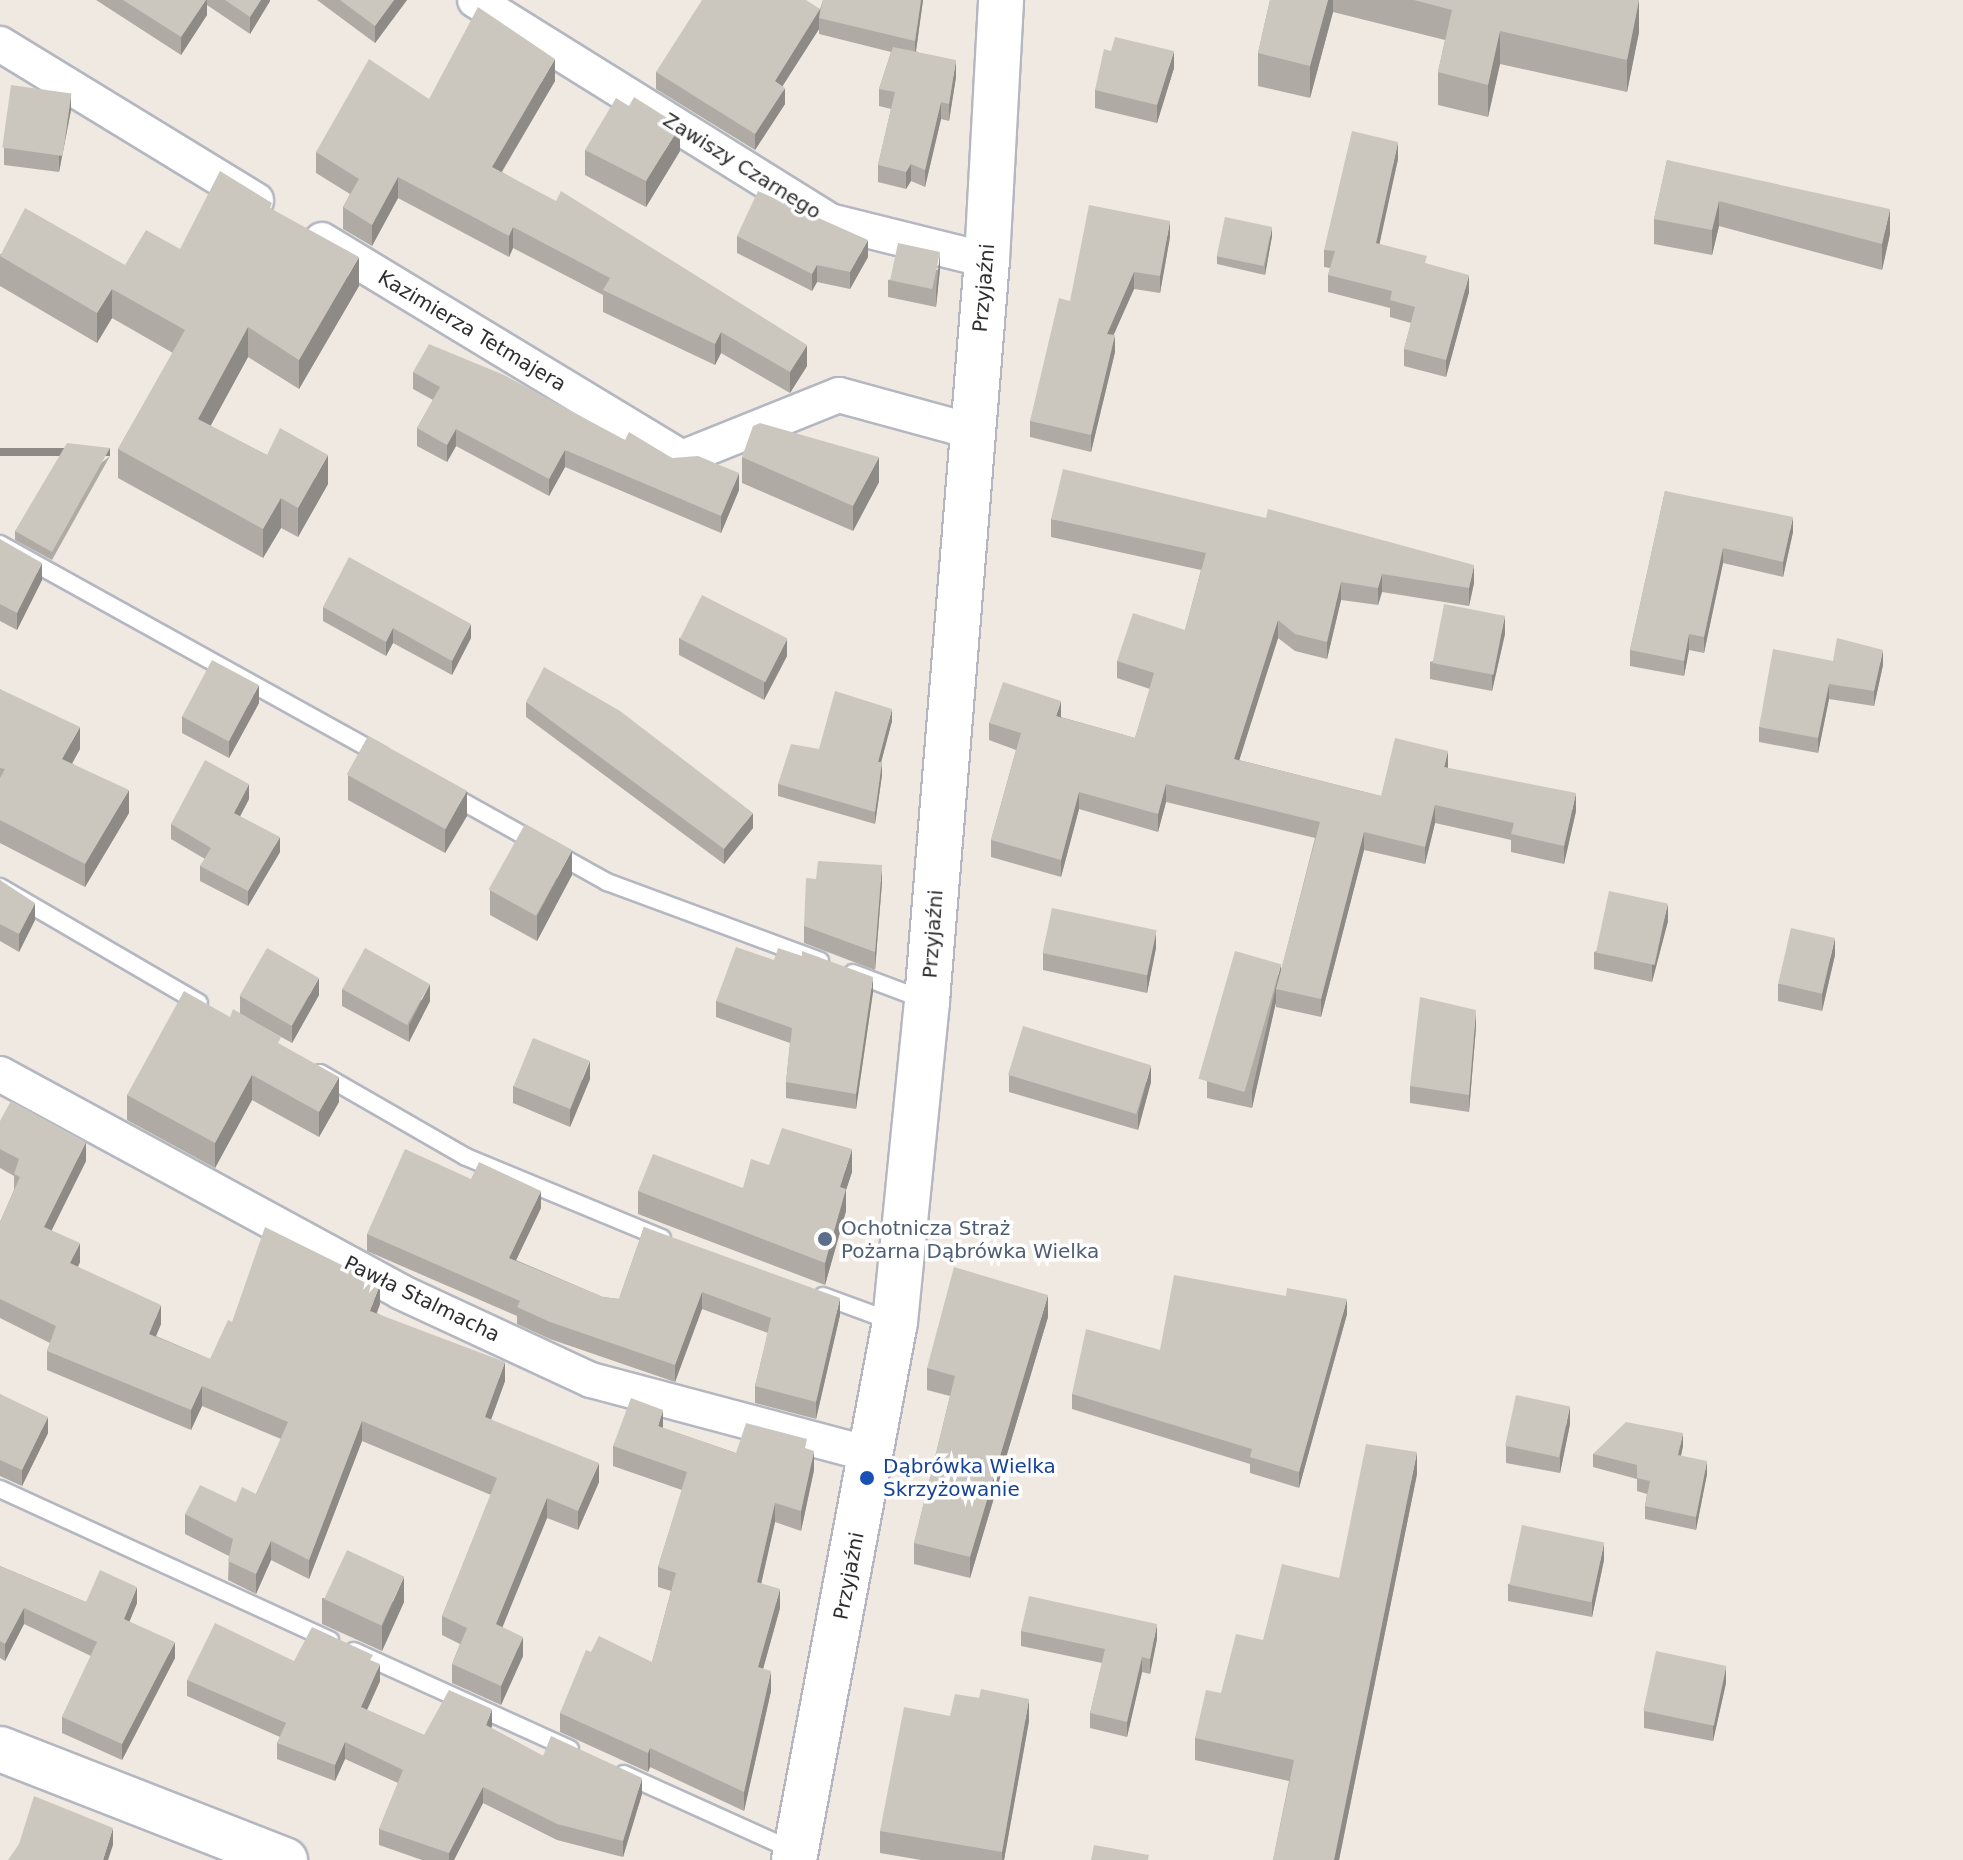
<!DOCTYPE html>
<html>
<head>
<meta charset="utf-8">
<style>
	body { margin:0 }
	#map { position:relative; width:1963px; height:1860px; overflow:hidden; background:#efe9e1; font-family:"DejaVu Sans",sans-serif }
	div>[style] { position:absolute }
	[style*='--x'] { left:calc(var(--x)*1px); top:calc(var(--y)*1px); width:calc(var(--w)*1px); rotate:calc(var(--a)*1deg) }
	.roads { filter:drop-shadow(2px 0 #b4b7c1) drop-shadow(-2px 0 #b4b7c1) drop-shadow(0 2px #b4b7c1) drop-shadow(0 -2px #b4b7c1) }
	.lane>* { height:16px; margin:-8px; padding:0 8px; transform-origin:8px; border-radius:8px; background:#fff }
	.street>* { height:34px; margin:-17px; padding:0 17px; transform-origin:17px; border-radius:17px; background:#fff }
	.secondary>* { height:44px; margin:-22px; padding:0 22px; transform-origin:22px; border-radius:22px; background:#fff }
	.wall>* { inset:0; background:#afaba4 }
	.shaded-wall>* { inset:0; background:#8e8b86; transform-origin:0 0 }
	.building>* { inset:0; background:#cbc7bf; transform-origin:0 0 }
	.dots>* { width:22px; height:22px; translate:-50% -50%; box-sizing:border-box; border:4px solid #fff; border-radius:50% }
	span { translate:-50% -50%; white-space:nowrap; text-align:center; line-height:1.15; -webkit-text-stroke:7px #fff; paint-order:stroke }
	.street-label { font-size:20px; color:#2e2e2e }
	.service-label { font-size:20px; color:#4e5e75 }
	.left { translate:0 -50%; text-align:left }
	.transit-label { font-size:20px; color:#164399 }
</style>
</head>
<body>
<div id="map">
	<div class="roads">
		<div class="lane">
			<i style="--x:0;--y:544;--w:435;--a:29"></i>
			<i style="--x:449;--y:794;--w:181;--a:29.1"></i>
			<i style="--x:607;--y:882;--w:227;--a:20.3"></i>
			<i style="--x:0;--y:887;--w:230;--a:30.2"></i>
			<i style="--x:853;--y:973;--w:77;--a:20.6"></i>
			<i style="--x:320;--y:1073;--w:168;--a:29.9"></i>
			<i style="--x:466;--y:1157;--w:212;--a:22.5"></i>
			<i style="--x:823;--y:1296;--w:72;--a:20.2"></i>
			<i style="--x:0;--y:1489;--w:363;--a:24.6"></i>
			<i style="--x:354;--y:1651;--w:237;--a:24.4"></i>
			<i style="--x:624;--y:1774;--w:184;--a:24.3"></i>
		</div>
		<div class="street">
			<i style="--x:475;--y:0;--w:418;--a:31.9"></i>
			<i style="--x:830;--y:221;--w:162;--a:14"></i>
			<i style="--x:0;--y:44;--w:300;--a:31.4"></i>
			<i style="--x:322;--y:240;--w:421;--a:31.2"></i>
			<i style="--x:682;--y:458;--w:169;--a:-21.9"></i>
			<i style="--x:839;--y:395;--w:137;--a:15.3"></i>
			<i style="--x:0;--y:1074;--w:456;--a:28.5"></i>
			<i style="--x:401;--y:1292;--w:209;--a:24.9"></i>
			<i style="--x:591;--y:1380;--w:291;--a:14.9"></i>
		</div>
		<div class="secondary">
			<i style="--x:0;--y:1749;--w:306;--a:21.3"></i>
			<i style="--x:794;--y:1860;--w:547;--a:-79.37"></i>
			<i style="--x:895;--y:1322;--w:323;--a:-84.3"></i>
			<i style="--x:927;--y:1001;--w:743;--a:-85.37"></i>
			<i style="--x:987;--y:260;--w:260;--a:-86.9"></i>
		</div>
	</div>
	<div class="wall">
		<i style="clip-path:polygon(96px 0,270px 0,270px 1px,250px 34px,207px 5px,207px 15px,181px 55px)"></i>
		<i style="clip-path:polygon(317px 0,407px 0,375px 43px)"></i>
		<i style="clip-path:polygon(823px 0,923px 0,916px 51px,956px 77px,949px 121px,941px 119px,925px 187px,911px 181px,906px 189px,878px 182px,878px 165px,891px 109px,879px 106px,879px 89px,891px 52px,819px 34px,819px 29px,782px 86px,785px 104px,755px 150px,656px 89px,656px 72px,820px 9px)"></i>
		<i style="clip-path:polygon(1270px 0,1639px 0,1639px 32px,1627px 92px,1500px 64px,1488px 117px,1438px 105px,1438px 72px,1445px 40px,1333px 12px,1310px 98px,1258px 86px,1258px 53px)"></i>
		<i style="clip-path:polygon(1111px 51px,1174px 68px,1157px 123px,1095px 108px,1095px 90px)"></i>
		<i style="clip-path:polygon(555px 81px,502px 172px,807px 366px,790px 393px,721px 353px,715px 365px,603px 312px,603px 295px,513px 248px,509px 257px,398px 198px,372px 246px,343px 229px,343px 207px,350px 194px,316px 173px,316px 152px,429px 99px)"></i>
		<i style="clip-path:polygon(71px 110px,59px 172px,4px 165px,4px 148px)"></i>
		<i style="clip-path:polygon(585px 150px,680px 151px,646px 207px,585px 175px)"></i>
		<i style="clip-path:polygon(1398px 159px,1379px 244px,1427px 264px,1469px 292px,1446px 377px,1404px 366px,1404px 349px,1411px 323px,1390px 317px,1390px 308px,1328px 292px,1328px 275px,1330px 268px,1324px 267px,1324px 250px)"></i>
		<i style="clip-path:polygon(1667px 160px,1890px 234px,1882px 270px,1719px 226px,1712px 255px,1654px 244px,1654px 219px)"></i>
		<i style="clip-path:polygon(272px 209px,359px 286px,299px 389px,248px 357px,210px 426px,267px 455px,328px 484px,298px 537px,281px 528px,263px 558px,118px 478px,118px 449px,173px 353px,112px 318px,97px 343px,0 286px,0 254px,125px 265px,180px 249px)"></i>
		<i style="clip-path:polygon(737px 236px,868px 257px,850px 289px,817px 282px,812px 291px,737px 253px)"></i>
		<i style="clip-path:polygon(1272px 236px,1265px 275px,1217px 264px,1217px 256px)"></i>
		<i style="clip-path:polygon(1170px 237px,1160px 293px,1134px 289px,1113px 335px,1115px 352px,1091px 452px,1030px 437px,1030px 421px,1070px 301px)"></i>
		<i style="clip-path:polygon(940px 269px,936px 307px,888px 297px,888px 280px)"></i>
		<i style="clip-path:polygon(413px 372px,625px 440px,672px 458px,739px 490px,721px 533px,565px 467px,549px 496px,456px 446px,447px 462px,417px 446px,417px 428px,433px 400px,413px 389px)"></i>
		<i style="clip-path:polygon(110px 456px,52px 560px,15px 540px,15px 531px)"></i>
		<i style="clip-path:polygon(742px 457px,879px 482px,853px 531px,742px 483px)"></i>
		<i style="clip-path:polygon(1665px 491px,1793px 532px,1783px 577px,1723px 563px,1704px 653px,1689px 650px,1684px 676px,1630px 666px,1630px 650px)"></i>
		<i style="clip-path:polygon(1051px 519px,1474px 583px,1469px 606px,1382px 592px,1378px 605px,1341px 600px,1327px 659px,1295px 651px,1278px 638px,1239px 760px,1381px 796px,1448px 768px,1576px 811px,1564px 864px,1511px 852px,1511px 840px,1435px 823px,1425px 864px,1364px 850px,1321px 1017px,1276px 1007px,1276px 1002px,1252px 1108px,1207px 1098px,1207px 1081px,1281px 971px,1315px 838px,1166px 802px,1158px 832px,1079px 809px,1061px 877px,991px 857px,991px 840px,1016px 750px,989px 740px,989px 723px,1061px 717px,1135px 738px,1150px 689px,1117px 678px,1117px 661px,1185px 630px,1201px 570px,1051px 537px)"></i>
		<i style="clip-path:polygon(0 539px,42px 580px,17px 630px,0 621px)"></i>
		<i style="clip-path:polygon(323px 607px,471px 638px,452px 675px,393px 643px,386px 656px,323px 621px)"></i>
		<i style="clip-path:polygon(1505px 634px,1492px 691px,1430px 679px,1430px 662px)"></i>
		<i style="clip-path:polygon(679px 638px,787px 656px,764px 700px,679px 655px)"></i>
		<i style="clip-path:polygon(1833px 661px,1883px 665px,1874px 706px,1829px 699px,1818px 753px,1759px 742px,1759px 727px)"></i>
		<i style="clip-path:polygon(0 689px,80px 749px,72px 763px,129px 813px,85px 887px,0 843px)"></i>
		<i style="clip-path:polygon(526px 702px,753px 828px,724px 864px,526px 717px)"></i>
		<i style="clip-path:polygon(259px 703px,229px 758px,182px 733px,182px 716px)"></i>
		<i style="clip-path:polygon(892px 721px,881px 762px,882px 775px,875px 824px,778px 796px,778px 784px,819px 749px)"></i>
		<i style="clip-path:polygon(348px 775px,467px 816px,445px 853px,348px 800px)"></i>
		<i style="clip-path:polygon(249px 799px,240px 816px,280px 852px,248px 906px,200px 881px,200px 866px,205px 859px,171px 839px,171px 824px)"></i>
		<i style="clip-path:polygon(572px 875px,537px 941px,490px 915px,490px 890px)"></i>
		<i style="clip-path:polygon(816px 879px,882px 882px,875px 970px,804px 943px,804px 926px)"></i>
		<i style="clip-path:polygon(0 880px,35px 920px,19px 952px,0 941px)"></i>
		<i style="clip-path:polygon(1668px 921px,1652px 982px,1594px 969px,1594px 952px)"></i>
		<i style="clip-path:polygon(1156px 948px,1147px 993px,1043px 970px,1043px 953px)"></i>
		<i style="clip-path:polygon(1835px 955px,1822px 1011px,1778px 1001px,1778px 984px)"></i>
		<i style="clip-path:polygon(342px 989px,430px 1001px,409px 1042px,342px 1006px)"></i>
		<i style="clip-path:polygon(873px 992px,856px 1109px,786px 1098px,786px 1082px,790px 1043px,716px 1017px,716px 1001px)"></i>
		<i style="clip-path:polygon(319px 995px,292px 1043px,240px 1014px,240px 996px)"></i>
		<i style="clip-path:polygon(230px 1017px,281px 1045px,339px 1102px,319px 1137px,252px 1100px,215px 1168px,127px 1120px,127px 1095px)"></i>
		<i style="clip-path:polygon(1476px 1027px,1469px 1112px,1410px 1103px,1410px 1086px)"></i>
		<i style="clip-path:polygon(1009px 1075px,1151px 1082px,1138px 1130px,1009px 1092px)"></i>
		<i style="clip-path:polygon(590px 1079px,570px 1127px,513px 1103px,513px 1086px)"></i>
		<i style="clip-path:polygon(0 1121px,86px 1161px,51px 1230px,80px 1262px,78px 1267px,161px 1324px,156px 1336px,210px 1359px,232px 1322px,380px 1304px,377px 1313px,505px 1381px,491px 1420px,599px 1482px,578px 1530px,547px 1518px,502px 1627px,523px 1656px,501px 1705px,452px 1683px,452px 1664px,460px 1644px,442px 1635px,442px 1616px,491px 1495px,362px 1441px,309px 1579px,271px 1560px,256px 1594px,228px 1580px,229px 1556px,185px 1534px,185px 1514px,236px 1502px,256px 1494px,281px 1439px,202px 1406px,191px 1430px,47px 1370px,47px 1351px,50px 1343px,0 1318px,0 1222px,14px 1190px,14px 1176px,0 1168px)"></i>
		<i style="clip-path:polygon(769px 1165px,852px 1172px,846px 1190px,846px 1211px,825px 1285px,638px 1214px,638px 1191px,743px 1188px)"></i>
		<i style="clip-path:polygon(471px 1179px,541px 1208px,516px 1260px,603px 1297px,619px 1299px,644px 1227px,840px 1315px,816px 1419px,755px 1403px,755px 1386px,768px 1333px,702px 1309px,675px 1382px,550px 1339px,517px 1324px,517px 1316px,367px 1251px,367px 1234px)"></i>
		<i style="clip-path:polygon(1347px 1314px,1299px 1488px,1250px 1473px,1250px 1464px,1072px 1409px,1072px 1394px,1160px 1350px)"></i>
		<i style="clip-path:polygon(1048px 1317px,970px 1578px,914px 1564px,914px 1543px,950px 1396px,927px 1390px,927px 1368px)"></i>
		<i style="clip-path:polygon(0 1394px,48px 1433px,22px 1486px,0 1476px)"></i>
		<i style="clip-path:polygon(1570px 1424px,1560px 1473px,1506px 1463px,1506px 1446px)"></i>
		<i style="clip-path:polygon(663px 1428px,736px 1453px,807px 1449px,814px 1470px,801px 1531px,775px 1522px,761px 1584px,780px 1608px,763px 1669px,771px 1691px,744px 1811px,650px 1767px,648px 1772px,560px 1732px,560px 1713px,591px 1652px,652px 1662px,671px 1591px,658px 1587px,658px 1567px,682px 1490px,613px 1466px,613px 1446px)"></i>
		<i style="clip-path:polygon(1683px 1446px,1681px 1456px,1707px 1474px,1696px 1530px,1645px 1519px,1645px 1506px,1647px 1494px,1637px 1491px,1637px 1479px,1593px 1467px,1593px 1454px)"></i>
		<i style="clip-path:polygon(1417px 1474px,1339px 1860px,1273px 1860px,1289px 1781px,1195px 1760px,1195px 1738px,1221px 1693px,1263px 1640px,1339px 1578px)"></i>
		<i style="clip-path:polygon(1604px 1560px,1592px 1617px,1508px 1601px,1508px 1584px)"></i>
		<i style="clip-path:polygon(0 1566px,86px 1602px,137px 1603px,129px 1622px,175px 1658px,122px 1760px,62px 1733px,62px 1717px,91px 1656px,24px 1624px,5px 1661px,0 1658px)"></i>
		<i style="clip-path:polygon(322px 1598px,404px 1602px,382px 1651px,322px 1624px)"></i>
		<i style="clip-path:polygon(1021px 1631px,1157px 1639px,1150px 1674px,1142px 1672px,1127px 1737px,1090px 1728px,1090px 1713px,1102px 1663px,1021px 1646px)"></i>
		<i style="clip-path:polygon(294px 1661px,373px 1661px,380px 1681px,367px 1710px,424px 1735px,492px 1726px,491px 1728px,543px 1756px,642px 1794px,623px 1857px,557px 1840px,483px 1803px,454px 1860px,422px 1860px,379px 1845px,379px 1829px,398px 1783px,345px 1759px,335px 1781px,277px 1759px,277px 1743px,280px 1737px,187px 1696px,187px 1680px)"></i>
		<i style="clip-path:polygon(1726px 1683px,1713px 1741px,1644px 1728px,1644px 1711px)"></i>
		<i style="clip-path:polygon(979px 1698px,1029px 1721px,1004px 1860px,921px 1860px,880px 1853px,880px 1831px,950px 1716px)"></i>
	</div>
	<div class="shaded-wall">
		<i style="clip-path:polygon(206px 0,207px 0,207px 15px,181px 55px,181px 37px)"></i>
		<i style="clip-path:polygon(261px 0,270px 0,270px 1px,250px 34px,250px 17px)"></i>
		<i style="clip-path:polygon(394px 0,407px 0,375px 43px,375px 26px)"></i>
		<i style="clip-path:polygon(921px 0,923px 0,915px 58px,915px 41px)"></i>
		<i style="clip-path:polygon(1328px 0,1333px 0,1333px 12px,1310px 98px,1310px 66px)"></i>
		<i style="clip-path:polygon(1639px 0,1639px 32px,1627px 92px,1627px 60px)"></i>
		<i style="clip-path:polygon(820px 9px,819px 18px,819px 29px,775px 98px,775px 81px)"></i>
		<i style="clip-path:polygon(1500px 31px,1500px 64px,1488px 117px,1488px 85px)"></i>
		<i style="clip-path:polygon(1174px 51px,1174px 68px,1157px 123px,1157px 105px)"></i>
		<i style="clip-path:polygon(555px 59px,555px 81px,492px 188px,492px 167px)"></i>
		<i style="clip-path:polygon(956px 60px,956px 77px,949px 121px,949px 104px)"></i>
		<i style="clip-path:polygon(785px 88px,785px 104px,755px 150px,755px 134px)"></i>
		<i style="clip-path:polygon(71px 93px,71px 110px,59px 172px,59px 155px)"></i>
		<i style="clip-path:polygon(941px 102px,941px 119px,925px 187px,925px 170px)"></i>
		<i style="clip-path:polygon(680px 126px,680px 151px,646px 207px,646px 181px)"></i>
		<i style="clip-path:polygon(1398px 142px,1398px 159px,1376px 260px,1376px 243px)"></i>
		<i style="clip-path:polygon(911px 164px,911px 181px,906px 189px,906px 172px)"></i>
		<i style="clip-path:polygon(398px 177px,398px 198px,372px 246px,372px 225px)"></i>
		<i style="clip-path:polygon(1719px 201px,1719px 226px,1712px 255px,1712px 230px)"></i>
		<i style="clip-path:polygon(1890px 209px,1890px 234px,1882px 270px,1882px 244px)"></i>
		<i style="clip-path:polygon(1170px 221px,1170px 237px,1160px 293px,1160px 276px)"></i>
		<i style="clip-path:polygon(513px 227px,513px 248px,509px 257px,509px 236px)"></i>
		<i style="clip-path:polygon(1272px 227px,1272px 236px,1265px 275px,1265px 266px)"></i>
		<i style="clip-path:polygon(868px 240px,868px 257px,850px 289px,850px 272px)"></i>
		<i style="clip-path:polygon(940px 252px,940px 269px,936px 307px,936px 290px)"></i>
		<i style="clip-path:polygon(359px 257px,359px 286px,299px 389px,299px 360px)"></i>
		<i style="clip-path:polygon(817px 265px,817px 282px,812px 291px,812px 274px)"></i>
		<i style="clip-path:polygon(1134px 272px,1134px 289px,1107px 350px,1107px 334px)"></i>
		<i style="clip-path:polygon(1469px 275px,1469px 292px,1446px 377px,1446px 360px)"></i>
		<i style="clip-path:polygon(112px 289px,112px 318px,97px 343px,97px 313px)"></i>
		<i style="clip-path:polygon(248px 327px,248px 357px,198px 449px,198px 419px)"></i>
		<i style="clip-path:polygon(721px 332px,721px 353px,715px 365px,715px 344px)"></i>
		<i style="clip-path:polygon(1115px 335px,1115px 352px,1091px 452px,1091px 435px)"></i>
		<i style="clip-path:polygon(807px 345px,807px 366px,790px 393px,790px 372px)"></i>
		<i style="clip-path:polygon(456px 429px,456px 446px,447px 462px,447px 445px)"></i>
		<i style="left:110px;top:448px;width:8px;height:119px;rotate:90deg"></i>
		<i style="clip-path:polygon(565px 450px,565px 467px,549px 496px,549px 479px)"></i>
		<i style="clip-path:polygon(328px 455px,328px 484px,298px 537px,298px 508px)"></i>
		<i style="clip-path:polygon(879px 457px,879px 482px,853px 531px,853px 506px)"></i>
		<i style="clip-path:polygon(739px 473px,739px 490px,721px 533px,721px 516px)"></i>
		<i style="clip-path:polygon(281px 498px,281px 528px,263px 558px,263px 529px)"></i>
		<i style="clip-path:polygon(1793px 517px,1793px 532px,1783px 577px,1783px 562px)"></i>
		<i style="clip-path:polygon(1723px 548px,1723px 563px,1704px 653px,1704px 637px)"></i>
		<i style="clip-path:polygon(42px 563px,42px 580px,17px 630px,17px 613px)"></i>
		<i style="clip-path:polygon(1474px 565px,1474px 583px,1469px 606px,1469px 588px)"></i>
		<i style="clip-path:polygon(1382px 574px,1382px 592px,1378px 605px,1378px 588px)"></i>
		<i style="clip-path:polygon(1341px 582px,1341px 600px,1327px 659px,1327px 642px)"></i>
		<i style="clip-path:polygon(1505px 616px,1505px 634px,1492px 691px,1492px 673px)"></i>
		<i style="clip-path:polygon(1278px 620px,1278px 638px,1234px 777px,1234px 759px)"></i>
		<i style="clip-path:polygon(471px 624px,471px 638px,452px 675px,452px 661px)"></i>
		<i style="clip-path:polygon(393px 628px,393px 643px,386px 656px,386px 642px)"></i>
		<i style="clip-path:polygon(1689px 634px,1689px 650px,1684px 676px,1684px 661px)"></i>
		<i style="clip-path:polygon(787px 639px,787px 656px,764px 700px,764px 683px)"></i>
		<i style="clip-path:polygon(1883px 650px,1883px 665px,1874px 706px,1874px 691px)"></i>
		<i style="clip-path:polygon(1829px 684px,1829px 699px,1818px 753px,1818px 738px)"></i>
		<i style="clip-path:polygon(259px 685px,259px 703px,229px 758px,229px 741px)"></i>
		<i style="clip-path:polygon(1061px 701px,1061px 719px,1056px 716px)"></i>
		<i style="clip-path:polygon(892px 709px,892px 721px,878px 774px,878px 762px)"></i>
		<i style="clip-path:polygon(80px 727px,80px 749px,62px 782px,62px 759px)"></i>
		<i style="clip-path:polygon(1448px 751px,1448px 769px,1444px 767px)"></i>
		<i style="clip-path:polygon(882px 762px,882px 775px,875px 824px,875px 812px)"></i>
		<i style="clip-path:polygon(249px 784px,249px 799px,234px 828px,234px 813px)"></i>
		<i style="clip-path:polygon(1166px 784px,1166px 802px,1158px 832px,1158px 814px)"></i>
		<i style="clip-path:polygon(129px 790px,129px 813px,85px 887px,85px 864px)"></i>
		<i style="clip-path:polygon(467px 791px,467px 816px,445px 853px,445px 827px)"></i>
		<i style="clip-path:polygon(1079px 792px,1079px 809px,1061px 877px,1061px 860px)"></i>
		<i style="clip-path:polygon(1576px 793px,1576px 811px,1564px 864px,1564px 846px)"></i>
		<i style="clip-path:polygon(1435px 805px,1435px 823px,1425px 864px,1425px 847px)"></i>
		<i style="clip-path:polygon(753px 813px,753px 828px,724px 864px,724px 849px)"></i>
		<i style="clip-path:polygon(1364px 832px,1364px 850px,1321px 1017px,1321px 999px)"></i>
		<i style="clip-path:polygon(280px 837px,280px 852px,248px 906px,248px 891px)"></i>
		<i style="clip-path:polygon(572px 850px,572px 875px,537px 941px,537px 916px)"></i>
		<i style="clip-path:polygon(882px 865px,882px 882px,875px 970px,875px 952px)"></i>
		<i style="clip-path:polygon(35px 903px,35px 920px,19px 952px,19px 934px)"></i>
		<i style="clip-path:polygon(1668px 904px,1668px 921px,1652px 982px,1652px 964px)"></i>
		<i style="clip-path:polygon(1156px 931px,1156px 948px,1147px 993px,1147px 975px)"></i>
		<i style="clip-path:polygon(1835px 938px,1835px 955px,1822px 1011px,1822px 994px)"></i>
		<i style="clip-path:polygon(1281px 964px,1281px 981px,1276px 989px,1276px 1002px,1252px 1108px,1252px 1091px)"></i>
		<i style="clip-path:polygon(873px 977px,873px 992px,856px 1109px,856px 1094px)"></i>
		<i style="clip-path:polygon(319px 978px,319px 995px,292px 1043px,292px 1026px)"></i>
		<i style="clip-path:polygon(430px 984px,430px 1001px,409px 1042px,409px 1025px)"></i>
		<i style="clip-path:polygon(1476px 1010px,1476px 1027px,1469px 1112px,1469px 1095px)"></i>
		<i style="clip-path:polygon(590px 1061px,590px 1079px,570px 1127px,570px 1110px)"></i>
		<i style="clip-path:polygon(1151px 1065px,1151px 1082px,1138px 1130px,1138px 1113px)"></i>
		<i style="clip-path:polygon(252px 1075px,252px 1100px,215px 1168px,215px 1143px)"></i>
		<i style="clip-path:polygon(339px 1077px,339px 1102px,319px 1137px,319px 1112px)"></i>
		<i style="clip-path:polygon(86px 1142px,86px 1161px,44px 1246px,44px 1227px)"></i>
		<i style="clip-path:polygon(852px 1149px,852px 1172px,846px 1190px,846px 1211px,825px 1285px,825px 1263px,840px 1187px)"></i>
		<i style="clip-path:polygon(541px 1191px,541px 1208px,509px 1275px,509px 1258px)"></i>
		<i style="clip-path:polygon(80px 1243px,80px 1262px,70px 1282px,70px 1263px)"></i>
		<i style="clip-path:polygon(380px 1284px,380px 1304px,370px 1330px,370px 1311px)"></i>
		<i style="clip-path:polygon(702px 1292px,702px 1309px,675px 1382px,675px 1365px)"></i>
		<i style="clip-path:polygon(1048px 1295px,1048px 1317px,970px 1578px,970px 1557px)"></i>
		<i style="clip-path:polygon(840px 1298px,840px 1315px,816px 1419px,816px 1402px)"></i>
		<i style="clip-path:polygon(1347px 1299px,1347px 1314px,1299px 1488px,1299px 1472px)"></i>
		<i style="clip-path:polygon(161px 1305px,161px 1324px,149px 1353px,149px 1334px)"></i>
		<i style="clip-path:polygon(505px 1362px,505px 1381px,485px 1436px,485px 1417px)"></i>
		<i style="clip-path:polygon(202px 1386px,202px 1406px,191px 1430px,191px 1410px)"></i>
		<i style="clip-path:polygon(1570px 1406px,1570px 1424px,1560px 1473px,1560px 1456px)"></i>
		<i style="clip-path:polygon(663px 1410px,663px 1430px,658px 1426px)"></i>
		<i style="clip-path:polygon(48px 1417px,48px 1433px,22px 1486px,22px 1470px)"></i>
		<i style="clip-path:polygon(362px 1421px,362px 1441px,309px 1579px,309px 1560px)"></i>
		<i style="clip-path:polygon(1683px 1433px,1683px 1446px,1678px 1468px,1678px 1455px)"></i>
		<i style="clip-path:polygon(814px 1451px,814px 1470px,801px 1531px,801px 1511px)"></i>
		<i style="clip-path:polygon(1417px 1452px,1417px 1474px,1339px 1860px,1334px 1860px)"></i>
		<i style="clip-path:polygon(1707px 1461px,1707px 1474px,1696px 1530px,1696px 1517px)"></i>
		<i style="clip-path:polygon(599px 1463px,599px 1482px,578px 1530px,578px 1511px)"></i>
		<i style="clip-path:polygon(547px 1498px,547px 1518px,496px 1643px,496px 1624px)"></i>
		<i style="clip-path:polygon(775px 1503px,775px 1522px,757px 1602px,757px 1582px)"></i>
		<i style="clip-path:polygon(271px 1541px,271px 1560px,256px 1594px,256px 1574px)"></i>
		<i style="clip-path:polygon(1604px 1543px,1604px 1560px,1592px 1617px,1592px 1600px)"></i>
		<i style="clip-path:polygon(404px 1577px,404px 1602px,382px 1651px,382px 1626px)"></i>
		<i style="clip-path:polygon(137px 1587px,137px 1603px,124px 1635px,124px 1619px)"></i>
		<i style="clip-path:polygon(780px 1589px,780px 1608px,758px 1687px,758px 1667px)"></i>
		<i style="clip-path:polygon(24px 1608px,24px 1624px,5px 1661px,5px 1644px)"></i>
		<i style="clip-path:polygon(1157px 1624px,1157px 1639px,1150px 1674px,1150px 1659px)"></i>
		<i style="clip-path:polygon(523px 1637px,523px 1656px,501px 1705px,501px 1686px)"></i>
		<i style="clip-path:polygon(175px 1642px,175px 1658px,122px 1760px,122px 1744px)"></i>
		<i style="clip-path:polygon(1142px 1657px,1142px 1672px,1127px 1737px,1127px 1722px)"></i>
		<i style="clip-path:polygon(380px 1664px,380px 1681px,361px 1723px,361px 1707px)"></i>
		<i style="clip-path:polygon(1726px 1666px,1726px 1683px,1713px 1741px,1713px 1724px)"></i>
		<i style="clip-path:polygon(771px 1671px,771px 1691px,744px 1811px,744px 1792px)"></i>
		<i style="clip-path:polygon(1029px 1699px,1029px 1721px,1004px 1860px,1002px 1860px,1002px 1852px)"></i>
		<i style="clip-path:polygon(492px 1709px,492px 1726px,486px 1741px,486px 1725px)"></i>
		<i style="clip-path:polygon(345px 1742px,345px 1759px,335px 1781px,335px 1765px)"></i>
		<i style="clip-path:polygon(650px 1748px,650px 1767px,648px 1772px,648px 1753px)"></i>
		<i style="clip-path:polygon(642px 1778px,642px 1794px,623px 1857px,623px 1841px)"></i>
		<i style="clip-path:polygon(483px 1787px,483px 1803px,454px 1860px,449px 1860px,449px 1853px)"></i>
		<i style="clip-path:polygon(113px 1828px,113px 1845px,108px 1860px,103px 1860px)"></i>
	</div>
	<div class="building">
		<i style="clip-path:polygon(123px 0,206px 0,181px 37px)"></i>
		<i style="clip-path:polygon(225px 0,261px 0,250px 17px)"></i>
		<i style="clip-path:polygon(340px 0,394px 0,375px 26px)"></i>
		<i style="clip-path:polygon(702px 0,806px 0,820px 9px,775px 81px,785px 88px,755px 134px,656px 72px)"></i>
		<i style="clip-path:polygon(823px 0,921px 0,915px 41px,819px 18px)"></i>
		<i style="clip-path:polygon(1270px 0,1328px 0,1310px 66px,1258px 53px)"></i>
		<i style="clip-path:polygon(1414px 0,1639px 0,1627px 60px,1500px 31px,1488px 85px,1438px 72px,1452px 10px)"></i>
		<i style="clip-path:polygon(478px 7px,555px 59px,492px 167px,556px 201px,561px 191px,807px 345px,790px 372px,721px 332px,715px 344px,603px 290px,610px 278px,513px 227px,509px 236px,398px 177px,372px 225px,343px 207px,359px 179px,316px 152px,369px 59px,429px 99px)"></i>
		<i style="clip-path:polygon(1115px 37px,1174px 51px,1157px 105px,1095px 90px,1104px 49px,1111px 51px)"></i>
		<i style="clip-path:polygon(893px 47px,956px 60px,949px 104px,941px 102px,925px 170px,911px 164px,906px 172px,878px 165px,895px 92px,879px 89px)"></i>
		<i style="left:11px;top:85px;width:61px;height:63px;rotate:8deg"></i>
		<i style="clip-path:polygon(634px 97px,680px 126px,646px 181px,585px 150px,616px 98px,629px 106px)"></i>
		<i style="clip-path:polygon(1352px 131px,1398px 142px,1376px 243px,1427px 256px,1425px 263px,1469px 275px,1446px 360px,1404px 349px,1415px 307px,1390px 300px,1392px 291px,1328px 275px,1335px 251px,1324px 250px)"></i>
		<i style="clip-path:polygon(1667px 160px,1890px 209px,1882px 244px,1719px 201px,1712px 230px,1654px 219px)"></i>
		<i style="clip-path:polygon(220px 171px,272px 203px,270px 208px,359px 257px,299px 360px,248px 327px,198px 419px,267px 455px,280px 428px,328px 455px,298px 508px,281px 498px,263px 529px,118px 449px,185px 330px,112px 289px,97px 313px,0 256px,25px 208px,125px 265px,146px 230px,180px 249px)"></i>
		<i style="clip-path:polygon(758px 191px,868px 240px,850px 272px,817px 265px,812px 274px,737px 236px)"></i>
		<i style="clip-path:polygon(1089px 205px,1170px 221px,1160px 276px,1134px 272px,1107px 334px,1115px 335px,1091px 435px,1030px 421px,1059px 298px,1070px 301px)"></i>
		<i style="left:1225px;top:217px;width:48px;height:40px;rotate:12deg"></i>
		<i style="left:898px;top:243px;width:43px;height:38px;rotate:12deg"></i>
		<i style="clip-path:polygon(429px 344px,504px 375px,625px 440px,629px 432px,672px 458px,698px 456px,739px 473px,721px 516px,565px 450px,549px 479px,456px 429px,447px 445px,417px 428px,440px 387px,413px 372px)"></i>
		<i style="clip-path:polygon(760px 423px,879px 457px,853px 506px,742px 457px,753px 426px)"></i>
		<i style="clip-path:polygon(67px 443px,110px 448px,52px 552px,15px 531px)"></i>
		<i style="clip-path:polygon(1063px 469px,1266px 518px,1268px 509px,1474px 565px,1469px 588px,1382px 574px,1378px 588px,1341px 582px,1327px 642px,1295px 634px,1278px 620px,1234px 759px,1381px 796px,1395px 738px,1448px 751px,1444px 767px,1576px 793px,1564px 846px,1511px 834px,1514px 823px,1435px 805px,1425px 847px,1364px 832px,1321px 999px,1276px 989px,1320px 822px,1166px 784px,1158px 814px,1079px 792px,1061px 860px,991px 840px,1021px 733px,989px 723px,1003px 682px,1061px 701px,1056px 716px,1135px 738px,1154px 673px,1117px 661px,1133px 613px,1185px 630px,1206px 553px,1051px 519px)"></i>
		<i style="clip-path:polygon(1665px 491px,1793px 517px,1783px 562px,1723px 548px,1704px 637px,1689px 634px,1684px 661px,1630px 650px)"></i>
		<i style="clip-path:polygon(0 539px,42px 563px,17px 613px,0 604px)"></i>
		<i style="clip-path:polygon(349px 557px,471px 624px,452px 661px,393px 628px,386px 642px,323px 607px)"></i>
		<i style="left:702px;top:595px;width:96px;height:49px;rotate:27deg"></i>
		<i style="left:1444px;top:604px;width:62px;height:60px;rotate:11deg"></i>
		<i style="clip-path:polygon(1837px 638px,1883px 650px,1874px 691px,1829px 684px,1818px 738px,1759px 727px,1773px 649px,1833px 661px)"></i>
		<i style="left:212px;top:660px;width:53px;height:64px;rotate:28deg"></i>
		<i style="clip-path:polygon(544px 667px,620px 711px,753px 813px,724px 849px,526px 702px)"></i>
		<i style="clip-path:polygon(0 689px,80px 727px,62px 759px,129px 790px,85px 864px,0 820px,0 778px,5px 769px,0 768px)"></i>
		<i style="clip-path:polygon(835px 691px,892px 709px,878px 762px,882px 762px,875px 812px,778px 784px,791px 744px,819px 749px)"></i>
		<i style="left:368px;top:736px;width:113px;height:44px;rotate:29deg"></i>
		<i style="clip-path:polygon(205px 760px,249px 784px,234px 813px,280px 837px,248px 891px,200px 866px,211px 848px,171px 824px)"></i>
		<i style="left:525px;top:824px;width:54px;height:75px;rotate:29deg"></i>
		<i style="clip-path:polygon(818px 861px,882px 865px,875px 952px,804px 926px,806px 878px,816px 879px)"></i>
		<i style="clip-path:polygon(0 880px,35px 903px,19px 934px,0 924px)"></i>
		<i style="left:1609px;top:891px;width:60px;height:63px;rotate:12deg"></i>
		<i style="left:1052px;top:908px;width:107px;height:46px;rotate:12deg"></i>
		<i style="left:1791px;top:928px;width:45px;height:57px;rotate:13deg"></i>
		<i style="clip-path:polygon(736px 947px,774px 960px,778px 948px,802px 956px,802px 951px,873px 977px,856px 1094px,786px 1082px,792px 1028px,716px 1001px)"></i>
		<i style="left:267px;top:948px;width:60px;height:55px;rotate:30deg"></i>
		<i style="left:365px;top:948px;width:74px;height:47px;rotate:29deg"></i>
		<i style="left:1235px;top:951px;width:48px;height:133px;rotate:16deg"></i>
		<i style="clip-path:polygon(184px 991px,230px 1017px,233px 1009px,281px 1037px,278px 1043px,339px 1077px,319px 1112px,252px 1075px,215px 1143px,127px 1095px)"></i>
		<i style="clip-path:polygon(1420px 997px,1476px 1010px,1469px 1095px,1410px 1086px)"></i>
		<i style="left:1023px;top:1026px;width:134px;height:51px;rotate:17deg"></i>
		<i style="left:533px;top:1038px;width:61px;height:52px;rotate:22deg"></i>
		<i style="clip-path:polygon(11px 1101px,86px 1142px,44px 1227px,80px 1243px,70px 1263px,161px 1305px,149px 1334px,210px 1359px,228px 1320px,232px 1322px,265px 1227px,380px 1284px,370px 1311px,505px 1362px,485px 1417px,599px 1463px,578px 1511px,547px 1498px,496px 1624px,523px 1637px,501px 1686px,452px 1664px,467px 1628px,442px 1616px,497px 1478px,362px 1421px,309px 1560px,271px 1541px,256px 1574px,228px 1561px,233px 1539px,185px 1514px,200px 1485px,236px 1502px,242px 1487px,256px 1494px,288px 1422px,202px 1386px,191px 1410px,47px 1351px,56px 1326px,0 1299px,0 1222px,20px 1177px,14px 1174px,19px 1159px,0 1149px,0 1121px)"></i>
		<i style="clip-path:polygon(782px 1128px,852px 1149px,840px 1187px,846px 1189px,825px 1263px,638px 1191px,653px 1154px,743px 1188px,751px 1159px,769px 1165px)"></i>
		<i style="clip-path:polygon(405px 1149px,471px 1179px,479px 1162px,541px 1191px,509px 1258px,603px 1297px,619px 1299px,644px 1227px,840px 1298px,816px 1402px,755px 1386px,771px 1318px,702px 1292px,675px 1365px,550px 1322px,517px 1307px,520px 1301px,367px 1234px)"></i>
		<i style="clip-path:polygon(954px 1267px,1048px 1295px,970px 1557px,914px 1543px,955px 1376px,927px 1368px)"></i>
		<i style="clip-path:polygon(1174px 1275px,1286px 1296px,1287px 1288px,1347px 1299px,1299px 1472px,1250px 1457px,1252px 1449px,1072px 1394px,1086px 1329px,1160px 1350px)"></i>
		<i style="clip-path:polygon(0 1394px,48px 1417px,22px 1470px,0 1460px)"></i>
		<i style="left:1516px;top:1395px;width:55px;height:52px;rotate:12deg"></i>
		<i style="clip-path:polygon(631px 1398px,663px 1410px,658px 1426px,736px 1453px,746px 1423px,807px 1439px,805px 1448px,814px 1451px,801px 1511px,775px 1503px,757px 1582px,780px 1589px,758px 1667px,771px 1671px,744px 1792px,650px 1748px,648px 1753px,560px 1713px,586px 1650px,591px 1652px,599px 1636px,652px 1662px,676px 1573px,658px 1567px,687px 1472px,613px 1446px)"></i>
		<i style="clip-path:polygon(1626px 1422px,1683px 1433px,1678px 1455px,1707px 1461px,1696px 1517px,1645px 1506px,1650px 1481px,1637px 1478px,1637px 1465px,1593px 1454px)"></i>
		<i style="clip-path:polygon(1366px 1444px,1417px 1452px,1334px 1860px,1273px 1860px,1294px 1760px,1195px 1738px,1206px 1690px,1221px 1693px,1236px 1634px,1263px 1640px,1282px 1564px,1339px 1578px)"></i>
		<i style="left:1522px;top:1525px;width:84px;height:61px;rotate:12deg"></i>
		<i style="left:347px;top:1550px;width:63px;height:54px;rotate:25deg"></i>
		<i style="clip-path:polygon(0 1566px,86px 1602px,100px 1570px,137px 1587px,124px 1619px,175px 1642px,122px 1744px,62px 1717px,97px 1642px,24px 1608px,5px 1644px,0 1641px)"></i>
		<i style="clip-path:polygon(1029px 1596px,1157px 1624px,1150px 1659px,1142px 1657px,1127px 1722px,1090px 1713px,1105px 1649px,1021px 1631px)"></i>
		<i style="clip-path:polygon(215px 1623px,294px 1661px,312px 1627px,373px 1655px,370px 1660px,380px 1664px,361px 1707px,424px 1735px,449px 1690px,492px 1709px,486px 1725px,543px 1756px,551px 1736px,642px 1778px,623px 1841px,557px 1824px,483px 1787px,449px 1853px,379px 1829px,403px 1770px,345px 1742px,335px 1765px,277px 1743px,286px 1723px,187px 1680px)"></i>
		<i style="left:1656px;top:1651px;width:72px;height:61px;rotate:12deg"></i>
		<i style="clip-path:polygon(981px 1689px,1029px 1699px,1002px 1852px,880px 1831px,904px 1707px,950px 1716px,955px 1694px,979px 1698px)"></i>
		<i style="clip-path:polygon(34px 1796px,113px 1828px,103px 1860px,8px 1860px,19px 1844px)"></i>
		<i style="clip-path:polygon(1094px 1845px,1149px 1855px,1148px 1860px,1091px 1860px)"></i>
	</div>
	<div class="dots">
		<i style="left:825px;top:1239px;background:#5c6f8a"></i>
		<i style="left:867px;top:1478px;background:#1a4fb4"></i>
	</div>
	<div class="street-label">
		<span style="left:742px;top:166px;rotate:32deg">Zawiszy Czarnego</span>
		<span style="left:984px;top:288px;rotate:-85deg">Przyjaźni</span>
		<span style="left:472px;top:331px;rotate:31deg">Kazimierza Tetmajera</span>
		<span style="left:933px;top:934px;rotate:-86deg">Przyjaźni</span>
		<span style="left:422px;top:1299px;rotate:26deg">Pawła Stalmacha</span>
		<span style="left:849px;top:1576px;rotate:-79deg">Przyjaźni</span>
	</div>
	<div class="service-label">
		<span class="left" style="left:841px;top:1240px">Ochotnicza Straż<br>Pożarna Dąbrówka Wielka</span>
	</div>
	<div class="transit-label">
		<span class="left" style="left:883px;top:1478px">Dąbrówka Wielka<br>Skrzyżowanie</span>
	</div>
</div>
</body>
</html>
